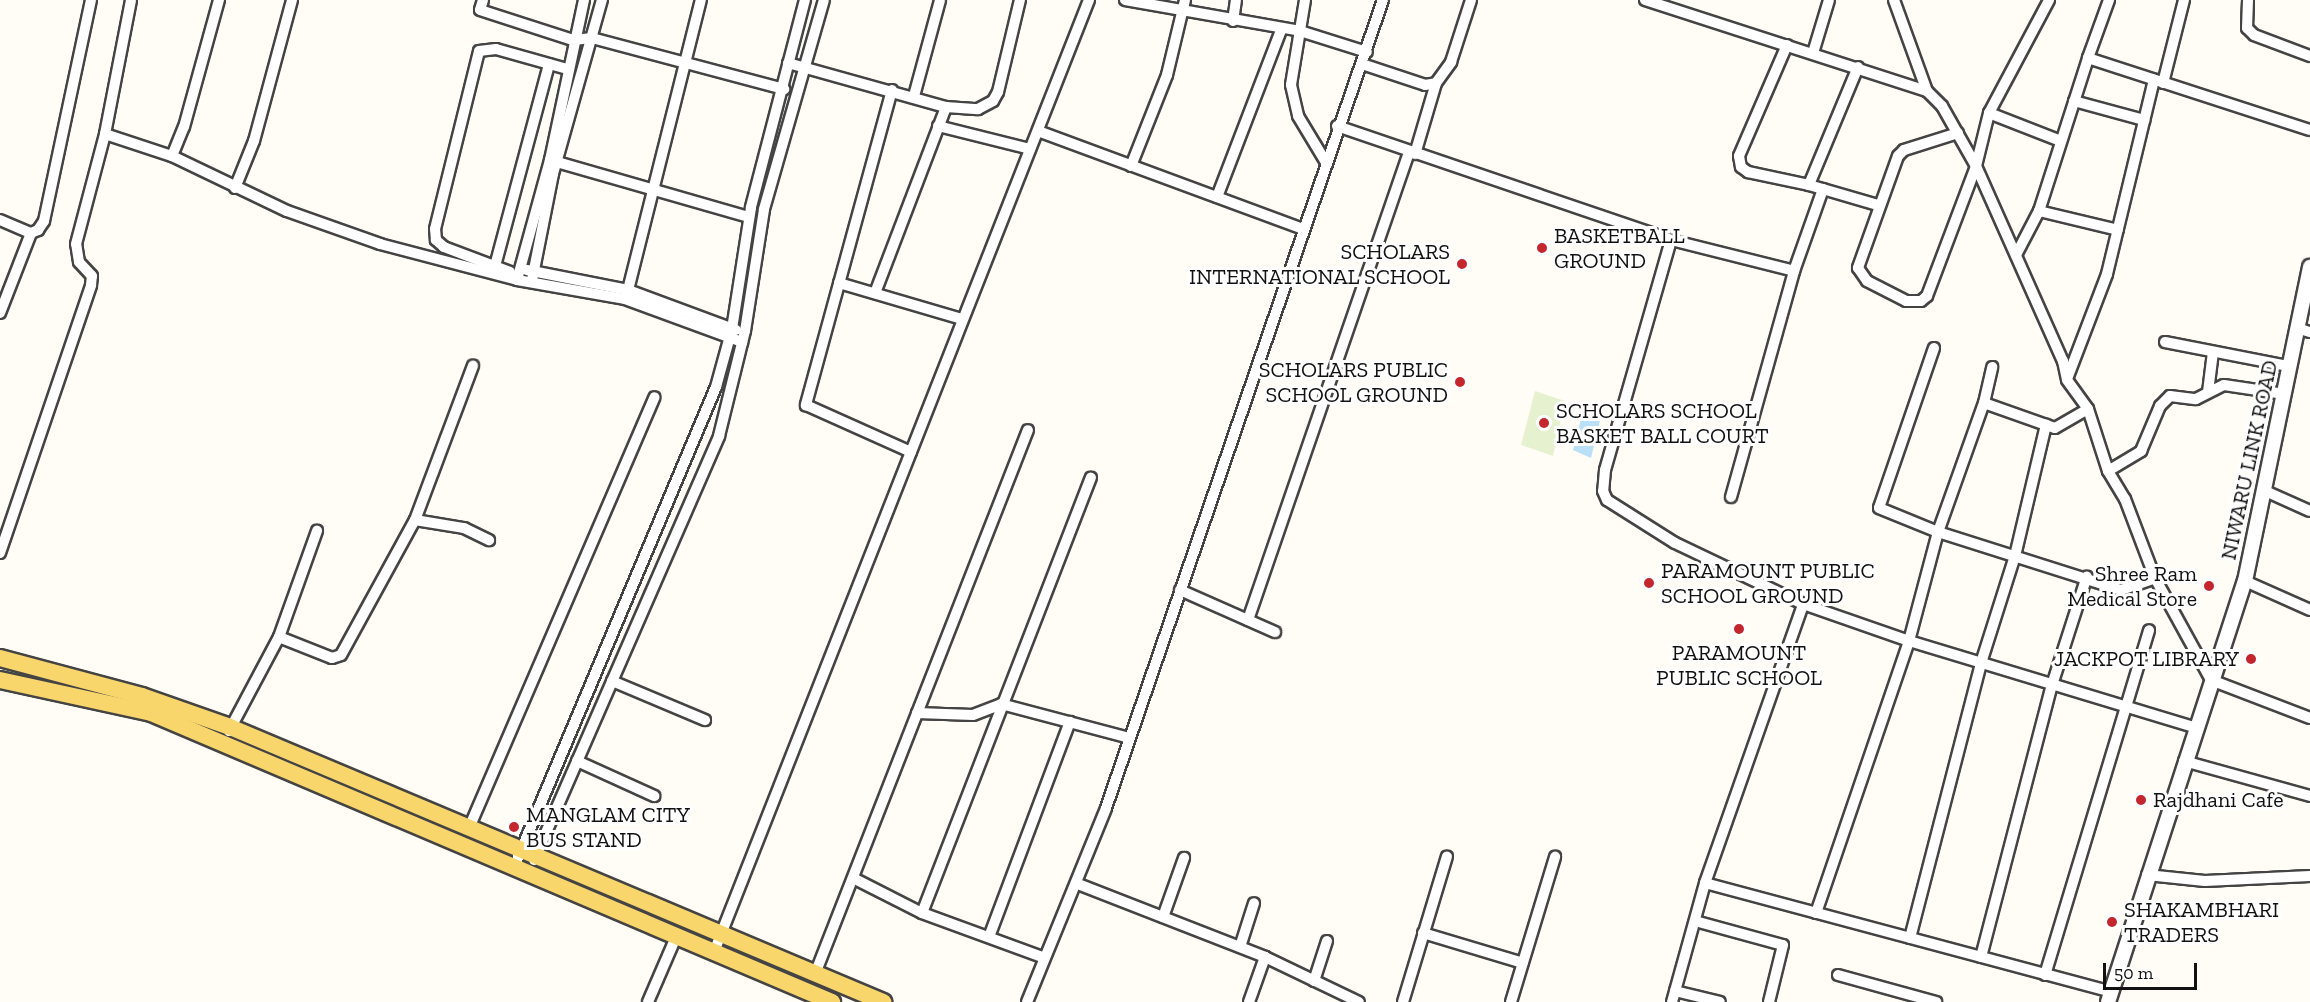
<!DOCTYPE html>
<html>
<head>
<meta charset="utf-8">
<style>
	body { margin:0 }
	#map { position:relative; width:2310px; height:1002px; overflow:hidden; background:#fffdf5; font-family:"Zilla Slab",serif }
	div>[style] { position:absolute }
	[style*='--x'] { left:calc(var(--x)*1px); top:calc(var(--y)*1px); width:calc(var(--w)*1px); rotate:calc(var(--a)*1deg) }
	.pitch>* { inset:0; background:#e6f2cf }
	.water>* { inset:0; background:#b9e0f7 }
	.roads { filter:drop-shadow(2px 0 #444) drop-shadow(-2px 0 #444) drop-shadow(0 2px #444) drop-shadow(0 -2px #444) }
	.minor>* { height:10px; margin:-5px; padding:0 5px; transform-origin:5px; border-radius:5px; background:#fff }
	.tertiary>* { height:14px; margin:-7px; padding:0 7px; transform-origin:7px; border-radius:7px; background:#fff }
	.primary>* { height:16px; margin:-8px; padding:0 8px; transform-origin:8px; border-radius:8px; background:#f9d66b }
	.dots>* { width:16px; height:16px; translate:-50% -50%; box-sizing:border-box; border:3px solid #fff; border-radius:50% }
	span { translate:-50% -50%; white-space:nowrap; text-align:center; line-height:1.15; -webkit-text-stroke:6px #fff; paint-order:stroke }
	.poi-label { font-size:22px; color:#111 }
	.left { translate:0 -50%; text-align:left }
	.right { translate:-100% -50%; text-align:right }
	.street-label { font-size:22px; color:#111 }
	.scale { position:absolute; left:2103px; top:963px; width:94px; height:27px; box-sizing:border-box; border:3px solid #111; border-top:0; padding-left:8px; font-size:18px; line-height:21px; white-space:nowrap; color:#111; -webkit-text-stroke:4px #fff; paint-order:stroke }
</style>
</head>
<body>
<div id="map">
	<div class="pitch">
		<i style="clip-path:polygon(1535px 391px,1565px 401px,1553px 456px,1521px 445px)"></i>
	</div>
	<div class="water">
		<i style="clip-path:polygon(1584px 407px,1601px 416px,1591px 458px,1573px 450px)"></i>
	</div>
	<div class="roads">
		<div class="minor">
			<i style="--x:483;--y:0;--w:10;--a:107"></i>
			<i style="--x:480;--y:10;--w:98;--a:17.9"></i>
			<i style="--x:573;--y:40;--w:19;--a:-6"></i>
			<i style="--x:592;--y:38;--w:199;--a:14.9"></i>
			<i style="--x:1125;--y:0;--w:178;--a:10"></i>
			<i style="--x:1300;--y:31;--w:70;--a:17.4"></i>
			<i style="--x:1305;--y:0;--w:86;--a:99.4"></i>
			<i style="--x:1291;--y:85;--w:32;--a:77"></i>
			<i style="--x:1298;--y:116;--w:56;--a:58.9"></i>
			<i style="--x:1645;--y:0;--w:296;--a:17.9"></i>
			<i style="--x:1927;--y:91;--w:21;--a:45"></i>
			<i style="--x:1942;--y:106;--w:69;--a:60.5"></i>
			<i style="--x:1976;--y:166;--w:214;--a:66"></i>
			<i style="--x:2063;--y:361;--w:19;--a:78"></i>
			<i style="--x:2067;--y:380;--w:36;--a:54"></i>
			<i style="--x:2088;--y:409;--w:65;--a:72.1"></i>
			<i style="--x:2108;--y:471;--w:33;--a:59"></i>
			<i style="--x:2125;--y:499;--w:85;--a:69.2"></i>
			<i style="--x:2155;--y:578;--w:116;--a:61.2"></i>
			<i style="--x:2211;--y:680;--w:106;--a:21"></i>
			<i style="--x:1894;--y:0;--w:97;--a:70.1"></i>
			<i style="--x:2248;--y:0;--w:28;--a:92"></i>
			<i style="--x:2247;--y:28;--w:10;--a:45"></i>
			<i style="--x:2254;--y:35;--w:60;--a:20.6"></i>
			<i style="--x:1233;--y:21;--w:21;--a:-82"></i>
			<i style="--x:1787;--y:45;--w:121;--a:113.4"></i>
			<i style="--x:1739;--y:156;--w:11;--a:80"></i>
			<i style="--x:1741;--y:167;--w:9;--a:36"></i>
			<i style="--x:1748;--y:172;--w:62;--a:12"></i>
			<i style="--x:1813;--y:53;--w:55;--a:-73.2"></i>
			<i style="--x:2088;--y:58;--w:62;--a:-70.1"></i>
			<i style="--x:788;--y:63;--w:164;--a:15.6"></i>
			<i style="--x:946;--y:107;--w:32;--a:4"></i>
			<i style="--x:978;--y:109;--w:17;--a:-28"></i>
			<i style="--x:993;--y:101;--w:10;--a:-61"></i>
			<i style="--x:998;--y:92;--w:95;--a:-76.6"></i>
			<i style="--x:1362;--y:64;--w:66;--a:18.4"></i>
			<i style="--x:1425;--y:85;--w:11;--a:-10"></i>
			<i style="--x:1436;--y:83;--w:26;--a:-54"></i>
			<i style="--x:1451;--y:62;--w:65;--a:-72.1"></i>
			<i style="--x:1858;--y:67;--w:128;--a:112.6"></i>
			<i style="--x:1809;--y:185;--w:72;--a:16.2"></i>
			<i style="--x:2163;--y:83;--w:86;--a:-75.8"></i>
			<i style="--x:892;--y:90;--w:327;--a:105.3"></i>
			<i style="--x:806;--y:405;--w:115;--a:24.1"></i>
			<i style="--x:914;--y:96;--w:99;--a:-74.8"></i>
			<i style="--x:2074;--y:101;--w:73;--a:15.2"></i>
			<i style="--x:1989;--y:113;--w:77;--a:21.3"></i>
			<i style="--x:938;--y:126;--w:95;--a:14"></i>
			<i style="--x:1337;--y:126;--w:353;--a:18.8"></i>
			<i style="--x:1671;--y:240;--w:127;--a:14.1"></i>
			<i style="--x:1794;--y:271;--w:87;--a:-70.5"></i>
			<i style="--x:1038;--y:131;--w:283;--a:20.3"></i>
			<i style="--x:1958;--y:133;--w:57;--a:162.5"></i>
			<i style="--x:1904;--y:150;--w:8;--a:135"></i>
			<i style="--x:1898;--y:156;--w:119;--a:109.7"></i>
			<i style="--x:1858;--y:268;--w:16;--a:55"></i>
			<i style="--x:1867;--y:281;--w:44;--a:27.1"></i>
			<i style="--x:1906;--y:301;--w:15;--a:0"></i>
			<i style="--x:1921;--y:301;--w:8;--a:-40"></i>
			<i style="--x:1927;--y:296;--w:139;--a:-69.3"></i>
			<i style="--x:1976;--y:166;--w:55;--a:-76.2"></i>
			<i style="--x:1989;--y:113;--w:128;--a:-62"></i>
			<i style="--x:105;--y:134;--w:136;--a:-79"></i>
			<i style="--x:1415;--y:154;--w:74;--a:-73.5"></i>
			<i style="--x:172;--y:156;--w:31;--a:-68"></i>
			<i style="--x:184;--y:127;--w:132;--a:-74.6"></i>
			<i style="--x:550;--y:160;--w:207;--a:16"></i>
			<i style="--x:1131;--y:166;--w:98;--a:-68.4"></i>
			<i style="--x:1167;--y:75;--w:77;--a:-76.5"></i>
			<i style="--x:235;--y:188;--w:51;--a:-68"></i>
			<i style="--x:254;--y:141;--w:146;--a:-74.9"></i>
			<i style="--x:1217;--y:197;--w:181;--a:-69"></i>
			<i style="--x:2039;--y:211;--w:81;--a:13.5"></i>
			<i style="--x:0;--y:220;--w:34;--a:23"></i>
			<i style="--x:31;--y:233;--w:8;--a:-23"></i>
			<i style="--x:38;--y:230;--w:11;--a:-56"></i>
			<i style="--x:44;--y:221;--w:226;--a:-78"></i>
			<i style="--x:1671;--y:240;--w:239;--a:106"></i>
			<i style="--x:1605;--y:470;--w:21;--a:95"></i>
			<i style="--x:1603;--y:491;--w:10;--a:66"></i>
			<i style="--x:1607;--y:500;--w:80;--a:32.3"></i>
			<i style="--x:1675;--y:543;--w:142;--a:25.5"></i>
			<i style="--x:1803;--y:604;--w:112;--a:19.2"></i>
			<i style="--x:1909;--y:641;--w:301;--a:16.8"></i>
			<i style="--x:2016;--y:255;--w:50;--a:-62.4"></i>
			<i style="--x:2039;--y:211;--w:161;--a:-72.2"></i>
			<i style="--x:2088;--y:58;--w:233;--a:18"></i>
			<i style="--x:495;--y:266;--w:209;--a:-75"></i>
			<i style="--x:527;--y:270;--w:103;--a:11.2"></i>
			<i style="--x:628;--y:290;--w:115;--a:20.3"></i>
			<i style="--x:510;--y:272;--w:71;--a:-159.3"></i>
			<i style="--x:444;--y:247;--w:11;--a:-139"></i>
			<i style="--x:436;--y:240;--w:11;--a:-95"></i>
			<i style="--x:435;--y:229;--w:183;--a:-76.1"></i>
			<i style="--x:479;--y:51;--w:17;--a:-7"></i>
			<i style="--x:496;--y:49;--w:74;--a:15.7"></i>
			<i style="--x:517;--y:280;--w:124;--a:-74.6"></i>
			<i style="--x:550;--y:160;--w:164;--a:-78"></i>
			<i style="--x:532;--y:280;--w:108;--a:-78.8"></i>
			<i style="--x:553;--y:174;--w:181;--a:-74.3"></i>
			<i style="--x:839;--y:283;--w:128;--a:16.3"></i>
			<i style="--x:628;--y:290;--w:299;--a:-75.9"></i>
			<i style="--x:875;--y:293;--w:199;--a:-69.1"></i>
			<i style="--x:0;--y:313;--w:86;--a:-68.8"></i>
			<i style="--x:2300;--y:329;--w:10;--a:17"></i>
			<i style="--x:2165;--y:342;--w:126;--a:11"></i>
			<i style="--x:1934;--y:348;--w:169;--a:109"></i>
			<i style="--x:1879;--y:508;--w:64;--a:22.1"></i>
			<i style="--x:1938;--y:532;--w:192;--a:17.6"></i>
			<i style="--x:2121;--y:590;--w:36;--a:-19"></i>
			<i style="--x:2067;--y:379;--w:112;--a:-69.1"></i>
			<i style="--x:2107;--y:274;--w:200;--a:-76.4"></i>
			<i style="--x:2208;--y:392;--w:40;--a:-82.9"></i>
			<i style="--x:1984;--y:403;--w:75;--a:19.4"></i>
			<i style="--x:2055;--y:428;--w:38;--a:-30"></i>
			<i style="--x:2108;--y:471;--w:39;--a:-31"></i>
			<i style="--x:2141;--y:451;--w:49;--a:-67.1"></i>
			<i style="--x:2160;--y:406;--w:14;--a:-45"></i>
			<i style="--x:2170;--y:396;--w:26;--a:7"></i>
			<i style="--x:2196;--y:399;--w:31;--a:-27"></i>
			<i style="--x:2224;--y:385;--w:61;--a:8.5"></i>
			<i style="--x:2263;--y:490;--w:51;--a:24.1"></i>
			<i style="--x:1731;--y:497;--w:235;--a:-74.4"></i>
			<i style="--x:415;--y:520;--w:165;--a:-69.4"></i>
			<i style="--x:0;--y:553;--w:283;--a:-71.2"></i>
			<i style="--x:91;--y:285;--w:9;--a:-84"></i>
			<i style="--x:92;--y:276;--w:19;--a:-133"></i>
			<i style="--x:79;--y:262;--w:18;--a:-99"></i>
			<i style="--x:76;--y:244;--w:114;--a:-75.2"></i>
			<i style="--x:105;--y:134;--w:71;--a:18.2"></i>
			<i style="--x:172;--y:156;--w:127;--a:25.6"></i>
			<i style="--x:287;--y:211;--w:99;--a:19.5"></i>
			<i style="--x:380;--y:244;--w:142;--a:14.7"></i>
			<i style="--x:517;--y:280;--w:110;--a:10"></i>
			<i style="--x:625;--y:299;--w:125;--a:20.2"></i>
			<i style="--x:2245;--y:581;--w:71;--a:24"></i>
			<i style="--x:1180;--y:590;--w:104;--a:23.9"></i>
			<i style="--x:1248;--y:620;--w:495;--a:-71"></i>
			<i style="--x:279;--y:637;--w:113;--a:-70.3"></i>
			<i style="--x:612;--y:681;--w:101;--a:22.8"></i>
			<i style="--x:917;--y:713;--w:56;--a:2"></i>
			<i style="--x:973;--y:715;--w:30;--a:-21"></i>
			<i style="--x:1001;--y:704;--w:133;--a:14.8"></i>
			<i style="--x:229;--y:731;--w:106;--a:-62"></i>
			<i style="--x:279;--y:637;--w:57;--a:21.6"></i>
			<i style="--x:332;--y:658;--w:9;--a:-18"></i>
			<i style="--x:341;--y:655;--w:154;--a:-61.3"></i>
			<i style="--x:415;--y:520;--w:50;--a:9.3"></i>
			<i style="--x:464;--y:528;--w:28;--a:26"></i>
			<i style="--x:577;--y:761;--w:85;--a:24.4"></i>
			<i style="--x:2184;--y:761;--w:131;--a:15.5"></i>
			<i style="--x:469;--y:828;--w:469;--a:-66.7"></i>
			<i style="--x:534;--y:860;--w:463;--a:-66.4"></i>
			<i style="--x:719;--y:436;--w:108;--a:-76.1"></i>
			<i style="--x:745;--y:331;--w:123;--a:-81.1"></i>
			<i style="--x:764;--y:209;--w:217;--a:-74"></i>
			<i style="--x:514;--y:867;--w:521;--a:-67.18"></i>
			<i style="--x:716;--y:387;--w:60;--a:-74.6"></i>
			<i style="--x:732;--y:329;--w:123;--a:-81.1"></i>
			<i style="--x:751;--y:207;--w:214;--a:-75.4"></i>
			<i style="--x:2147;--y:875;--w:58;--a:5.9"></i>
			<i style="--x:2205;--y:881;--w:105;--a:-2.7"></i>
			<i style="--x:853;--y:878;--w:77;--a:26.9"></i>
			<i style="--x:922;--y:913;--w:128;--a:20.1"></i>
			<i style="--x:1705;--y:883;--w:420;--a:15"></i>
			<i style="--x:1078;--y:884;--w:201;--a:21.3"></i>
			<i style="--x:1265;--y:957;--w:104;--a:25.6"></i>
			<i style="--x:922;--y:913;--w:467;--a:-68.8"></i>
			<i style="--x:1816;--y:913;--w:287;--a:-71.1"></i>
			<i style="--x:1909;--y:641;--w:113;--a:-75.1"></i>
			<i style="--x:1938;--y:532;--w:137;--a:-70.4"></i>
			<i style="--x:1984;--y:403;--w:37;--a:-77"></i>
			<i style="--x:1163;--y:917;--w:63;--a:-70.4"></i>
			<i style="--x:1695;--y:921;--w:91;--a:15.3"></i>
			<i style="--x:1783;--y:945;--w:59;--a:103.8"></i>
			<i style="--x:1423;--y:933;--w:104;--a:16.7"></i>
			<i style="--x:989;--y:937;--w:230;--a:-69.4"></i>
			<i style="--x:1910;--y:938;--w:284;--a:-75.5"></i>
			<i style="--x:1981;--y:663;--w:112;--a:-72.4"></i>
			<i style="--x:2015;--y:556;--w:135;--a:-76.7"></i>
			<i style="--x:1240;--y:947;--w:46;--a:-72.3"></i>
			<i style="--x:714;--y:952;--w:1023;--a:-68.5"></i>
			<i style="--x:1981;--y:957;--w:281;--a:-75.4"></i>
			<i style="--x:2052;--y:685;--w:114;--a:-72.2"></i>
			<i style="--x:815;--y:974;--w:584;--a:-68.62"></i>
			<i style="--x:1838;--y:975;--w:102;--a:15.4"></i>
			<i style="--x:2045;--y:975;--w:360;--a:-73.2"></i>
			<i style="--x:1314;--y:981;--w:42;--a:-72"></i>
			<i style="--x:1675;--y:991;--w:46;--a:13.7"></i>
			<i style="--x:648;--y:1002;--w:71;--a:-66.7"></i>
			<i style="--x:1027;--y:1002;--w:209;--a:-67.8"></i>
			<i style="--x:1106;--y:808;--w:854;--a:-71.08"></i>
			<i style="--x:1249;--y:1002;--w:48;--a:-70.4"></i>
			<i style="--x:1403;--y:1002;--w:152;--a:-73.2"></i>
			<i style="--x:1511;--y:1002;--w:152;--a:-73.1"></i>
			<i style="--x:1672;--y:1002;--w:123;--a:-74.5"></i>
			<i style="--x:1705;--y:883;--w:296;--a:-70.6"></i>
		</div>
		<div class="tertiary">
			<i style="--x:2108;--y:1002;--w:443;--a:-72"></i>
			<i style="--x:2245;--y:581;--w:321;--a:-78.3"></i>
		</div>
		<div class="primary">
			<i style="--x:0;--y:658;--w:147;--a:15"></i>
			<i style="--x:142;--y:696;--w:93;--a:19.4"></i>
			<i style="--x:230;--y:727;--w:709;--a:22.84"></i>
			<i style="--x:0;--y:680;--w:155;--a:12.3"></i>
			<i style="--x:151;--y:713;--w:740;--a:23"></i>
		</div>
	</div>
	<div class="dots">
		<i style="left:1542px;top:248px;background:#c4262e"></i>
		<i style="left:1462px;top:264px;background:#c4262e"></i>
		<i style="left:1460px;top:382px;background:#c4262e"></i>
		<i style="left:1544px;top:423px;background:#c4262e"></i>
		<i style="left:1649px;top:583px;background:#c4262e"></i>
		<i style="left:2209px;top:586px;background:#c4262e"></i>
		<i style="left:1739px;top:629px;background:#c4262e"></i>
		<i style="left:2251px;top:659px;background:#c4262e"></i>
		<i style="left:2141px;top:800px;background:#c4262e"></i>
		<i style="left:514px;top:827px;background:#c4262e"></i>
		<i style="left:2112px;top:922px;background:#c4262e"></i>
	</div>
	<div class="poi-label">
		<span class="left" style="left:1554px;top:248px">BASKETBALL<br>GROUND</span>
		<span class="right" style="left:1450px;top:264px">SCHOLARS<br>INTERNATIONAL SCHOOL</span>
		<span class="right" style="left:1448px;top:382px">SCHOLARS PUBLIC<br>SCHOOL GROUND</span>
		<span class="left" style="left:1556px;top:423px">SCHOLARS SCHOOL<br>BASKET BALL COURT</span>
		<span class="left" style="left:1661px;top:583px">PARAMOUNT PUBLIC<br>SCHOOL GROUND</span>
		<span class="right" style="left:2197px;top:586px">Shree Ram<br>Medical Store</span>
		<span style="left:1739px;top:665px">PARAMOUNT<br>PUBLIC SCHOOL</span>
		<span class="right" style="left:2239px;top:659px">JACKPOT LIBRARY</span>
		<span class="left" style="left:2153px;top:800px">Rajdhani Cafe</span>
		<span class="left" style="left:526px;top:827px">MANGLAM CITY<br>BUS STAND</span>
		<span class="left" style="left:2124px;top:922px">SHAKAMBHARI<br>TRADERS</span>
	</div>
	<div class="street-label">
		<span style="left:2249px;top:460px;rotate:-78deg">NIWARU LINK ROAD</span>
	</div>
	<div class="scale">50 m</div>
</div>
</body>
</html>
